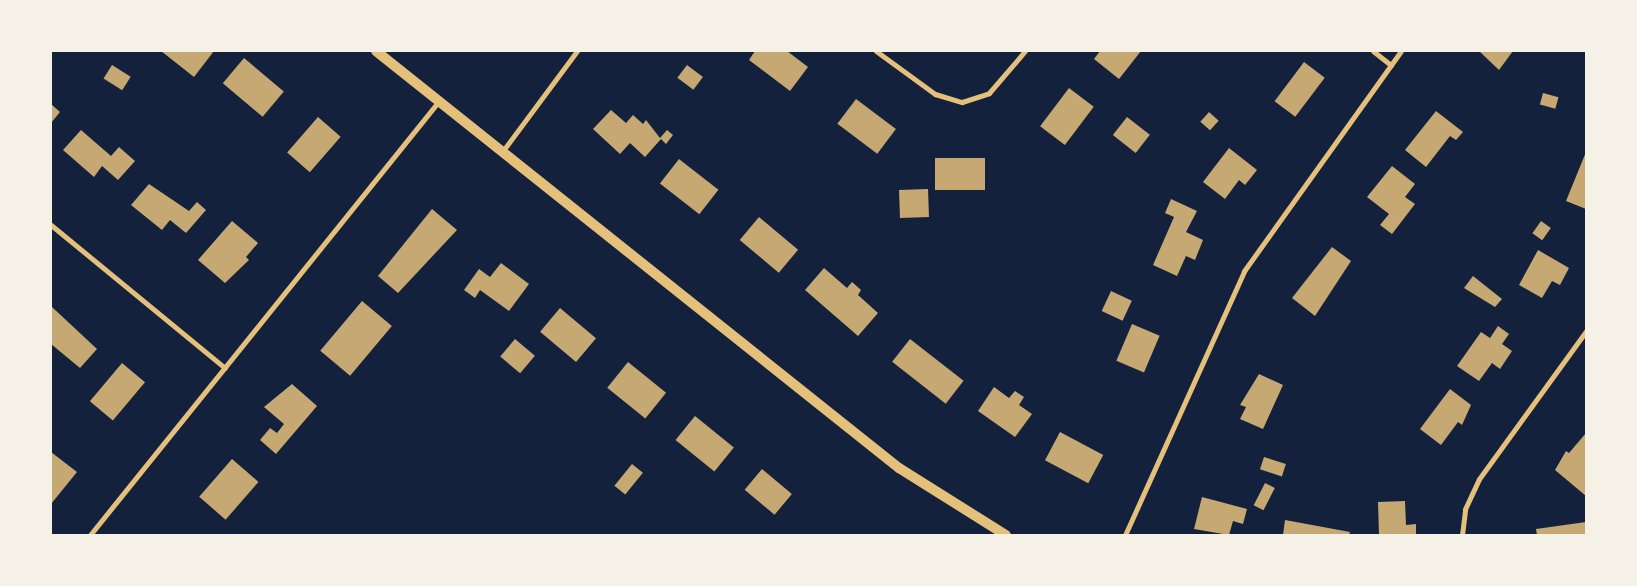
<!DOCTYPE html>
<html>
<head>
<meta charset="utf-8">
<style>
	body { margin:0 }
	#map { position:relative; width:1637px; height:586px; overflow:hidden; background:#14213d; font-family:"Source Sans 3",sans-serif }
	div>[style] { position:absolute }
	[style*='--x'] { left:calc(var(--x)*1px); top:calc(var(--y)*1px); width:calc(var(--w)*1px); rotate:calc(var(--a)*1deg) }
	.building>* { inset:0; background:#c6a872; transform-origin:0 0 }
	.minor>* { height:5px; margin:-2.5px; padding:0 2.5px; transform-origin:2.5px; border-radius:2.5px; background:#e5c07b }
	.secondary>* { height:10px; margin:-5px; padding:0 5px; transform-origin:5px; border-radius:5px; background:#e5c07b }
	span { translate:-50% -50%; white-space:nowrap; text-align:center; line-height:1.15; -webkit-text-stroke:4px #f6f1e7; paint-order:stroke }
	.frame { position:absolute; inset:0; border:52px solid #f6f1e7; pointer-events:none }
</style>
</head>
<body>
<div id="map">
	<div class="building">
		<i style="clip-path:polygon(161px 51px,214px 51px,194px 77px)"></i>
		<i style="clip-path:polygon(755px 51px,787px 51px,808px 67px,790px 91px,749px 60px)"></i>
		<i style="clip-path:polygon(1100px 51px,1141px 51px,1119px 79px,1094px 59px)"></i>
		<i style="clip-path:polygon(1479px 51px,1513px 51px,1499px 70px)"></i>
		<i style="left:244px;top:58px;width:52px;height:33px;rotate:40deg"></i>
		<i style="left:1304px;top:62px;width:26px;height:49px;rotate:37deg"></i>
		<i style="left:112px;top:65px;width:22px;height:16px;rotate:32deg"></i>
		<i style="left:687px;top:65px;width:20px;height:16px;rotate:37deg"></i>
		<i style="left:1069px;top:88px;width:31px;height:48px;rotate:37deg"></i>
		<i style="left:1543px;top:93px;width:16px;height:12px;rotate:15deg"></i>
		<i style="left:856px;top:99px;width:50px;height:31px;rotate:37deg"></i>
		<i style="clip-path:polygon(51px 104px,60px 112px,51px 123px)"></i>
		<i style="clip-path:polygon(611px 110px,626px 123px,633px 115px,643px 124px,646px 120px,660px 138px,667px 130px,673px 135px,666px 144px,661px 139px,645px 157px,630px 143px,620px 154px,593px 129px)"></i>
		<i style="clip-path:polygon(1436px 111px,1463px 132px,1456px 140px,1450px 136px,1426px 167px,1405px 150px)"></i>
		<i style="left:1209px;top:112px;width:13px;height:13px;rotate:42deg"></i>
		<i style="left:318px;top:117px;width:30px;height:47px;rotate:41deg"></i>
		<i style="left:1127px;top:117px;width:29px;height:23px;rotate:38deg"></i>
		<i style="clip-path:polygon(81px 130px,111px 156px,119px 147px,135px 161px,118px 180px,102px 166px,94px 177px,63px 150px)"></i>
		<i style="clip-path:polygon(1229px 148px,1257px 170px,1245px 185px,1239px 180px,1225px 199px,1203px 182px)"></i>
		<i style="clip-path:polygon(1586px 152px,1586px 209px,1566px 201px)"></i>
		<i style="left:935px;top:158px;width:50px;height:32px"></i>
		<i style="left:679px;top:159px;width:50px;height:31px;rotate:38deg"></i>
		<i style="clip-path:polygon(1392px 166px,1415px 184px,1405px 197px,1415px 204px,1392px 234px,1380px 225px,1389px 214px,1367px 197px)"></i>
		<i style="clip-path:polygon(149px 184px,189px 211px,197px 202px,206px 210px,186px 233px,170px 220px,162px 230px,131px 205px)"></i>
		<i style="left:928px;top:189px;width:28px;height:29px;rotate:88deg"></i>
		<i style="clip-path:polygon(1171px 199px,1197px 211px,1186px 232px,1203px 240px,1195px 260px,1186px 256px,1177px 276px,1153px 265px,1174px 217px,1165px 213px)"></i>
		<i style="clip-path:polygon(432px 209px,457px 230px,398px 293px,378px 276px)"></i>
		<i style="left:759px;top:217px;width:51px;height:30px;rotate:40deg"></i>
		<i style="clip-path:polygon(232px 221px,258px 243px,246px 257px,249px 260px,225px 283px,198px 260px)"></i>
		<i style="left:1541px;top:221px;width:12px;height:15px;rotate:35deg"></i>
		<i style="clip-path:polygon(1332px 247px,1351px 261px,1315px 316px,1292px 298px)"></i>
		<i style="clip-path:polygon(1538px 250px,1569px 268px,1560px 285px,1552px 281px,1542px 298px,1519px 285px)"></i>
		<i style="clip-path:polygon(501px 263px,529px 284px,509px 311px,480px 290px,475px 298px,464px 290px,479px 269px,490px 277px)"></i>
		<i style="clip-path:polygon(824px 268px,847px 288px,852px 282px,861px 290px,858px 295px,878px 313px,858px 336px,805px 290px)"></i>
		<i style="clip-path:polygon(1473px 276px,1502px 299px,1495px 307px,1464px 288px)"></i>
		<i style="left:1111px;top:291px;width:23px;height:22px;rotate:25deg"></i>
		<i style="left:362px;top:301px;width:39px;height:65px;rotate:40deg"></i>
		<i style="clip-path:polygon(52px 307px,97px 349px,80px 368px,51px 344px)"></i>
		<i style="left:560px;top:308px;width:47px;height:31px;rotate:40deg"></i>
		<i style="left:1132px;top:324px;width:30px;height:40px;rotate:23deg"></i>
		<i style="clip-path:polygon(1498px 326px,1509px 334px,1502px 344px,1512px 351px,1500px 369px,1492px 363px,1479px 381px,1457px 366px,1481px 332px,1490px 338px)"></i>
		<i style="left:515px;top:339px;width:26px;height:23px;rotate:40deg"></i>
		<i style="left:910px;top:339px;width:68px;height:29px;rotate:38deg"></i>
		<i style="left:628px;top:362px;width:49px;height:33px;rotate:39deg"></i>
		<i style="left:122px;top:363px;width:30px;height:50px;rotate:40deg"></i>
		<i style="clip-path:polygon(1259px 374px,1283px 385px,1263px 429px,1240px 419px,1246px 407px,1240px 405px)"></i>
		<i style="clip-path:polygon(292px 384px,317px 406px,276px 454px,260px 440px,270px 428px,277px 433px,284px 424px,264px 407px)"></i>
		<i style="clip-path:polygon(994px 387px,1009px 398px,1015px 391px,1024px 397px,1019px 405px,1032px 414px,1015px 437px,978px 411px)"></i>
		<i style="clip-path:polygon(1450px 389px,1471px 405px,1462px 425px,1458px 422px,1441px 445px,1420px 429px)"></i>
		<i style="left:695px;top:416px;width:50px;height:31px;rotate:39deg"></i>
		<i style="left:1060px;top:432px;width:49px;height:32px;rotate:28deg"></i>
		<i style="clip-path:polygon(1586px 433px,1586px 496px,1555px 470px,1566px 451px,1569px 453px)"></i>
		<i style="clip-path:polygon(51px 452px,77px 472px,51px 504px)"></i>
		<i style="left:1264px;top:457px;width:23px;height:13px;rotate:18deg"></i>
		<i style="left:232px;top:459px;width:35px;height:50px;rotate:41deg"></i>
		<i style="left:632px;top:464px;width:14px;height:28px;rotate:39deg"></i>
		<i style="left:762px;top:469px;width:39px;height:27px;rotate:40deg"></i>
		<i style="left:1265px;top:483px;width:11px;height:25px;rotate:27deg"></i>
		<i style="clip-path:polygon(1202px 497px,1247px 509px,1243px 524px,1233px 521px,1229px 535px,1194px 529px)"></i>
		<i style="clip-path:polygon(1405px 501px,1406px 525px,1416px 524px,1416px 535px,1379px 535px,1378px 502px)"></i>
		<i style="clip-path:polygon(1285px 520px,1350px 532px,1349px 535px,1283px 535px)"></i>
		<i style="clip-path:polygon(1586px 522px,1586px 535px,1537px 535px,1536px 529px)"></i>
	</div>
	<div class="minor">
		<i style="--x:876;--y:51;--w:73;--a:36.1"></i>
		<i style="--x:935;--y:94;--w:28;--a:17"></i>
		<i style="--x:962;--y:102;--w:28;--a:-18"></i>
		<i style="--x:989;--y:93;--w:55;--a:-49.4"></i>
		<i style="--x:1373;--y:51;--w:23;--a:38"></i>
		<i style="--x:502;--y:152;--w:126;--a:-53.4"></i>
		<i style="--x:51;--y:225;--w:225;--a:39.4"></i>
		<i style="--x:90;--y:535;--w:557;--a:-51.2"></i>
		<i style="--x:1125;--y:535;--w:290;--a:-65.7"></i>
		<i style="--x:1244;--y:271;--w:270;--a:-54.5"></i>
		<i style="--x:1462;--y:535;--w:26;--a:-83"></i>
		<i style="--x:1465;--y:509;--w:33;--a:-65"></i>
		<i style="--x:1479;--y:479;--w:183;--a:-54.1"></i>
	</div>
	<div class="secondary">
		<i style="--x:376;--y:51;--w:669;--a:38.57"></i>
		<i style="--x:899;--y:468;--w:126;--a:32.1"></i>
	</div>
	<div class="frame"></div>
</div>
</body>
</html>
